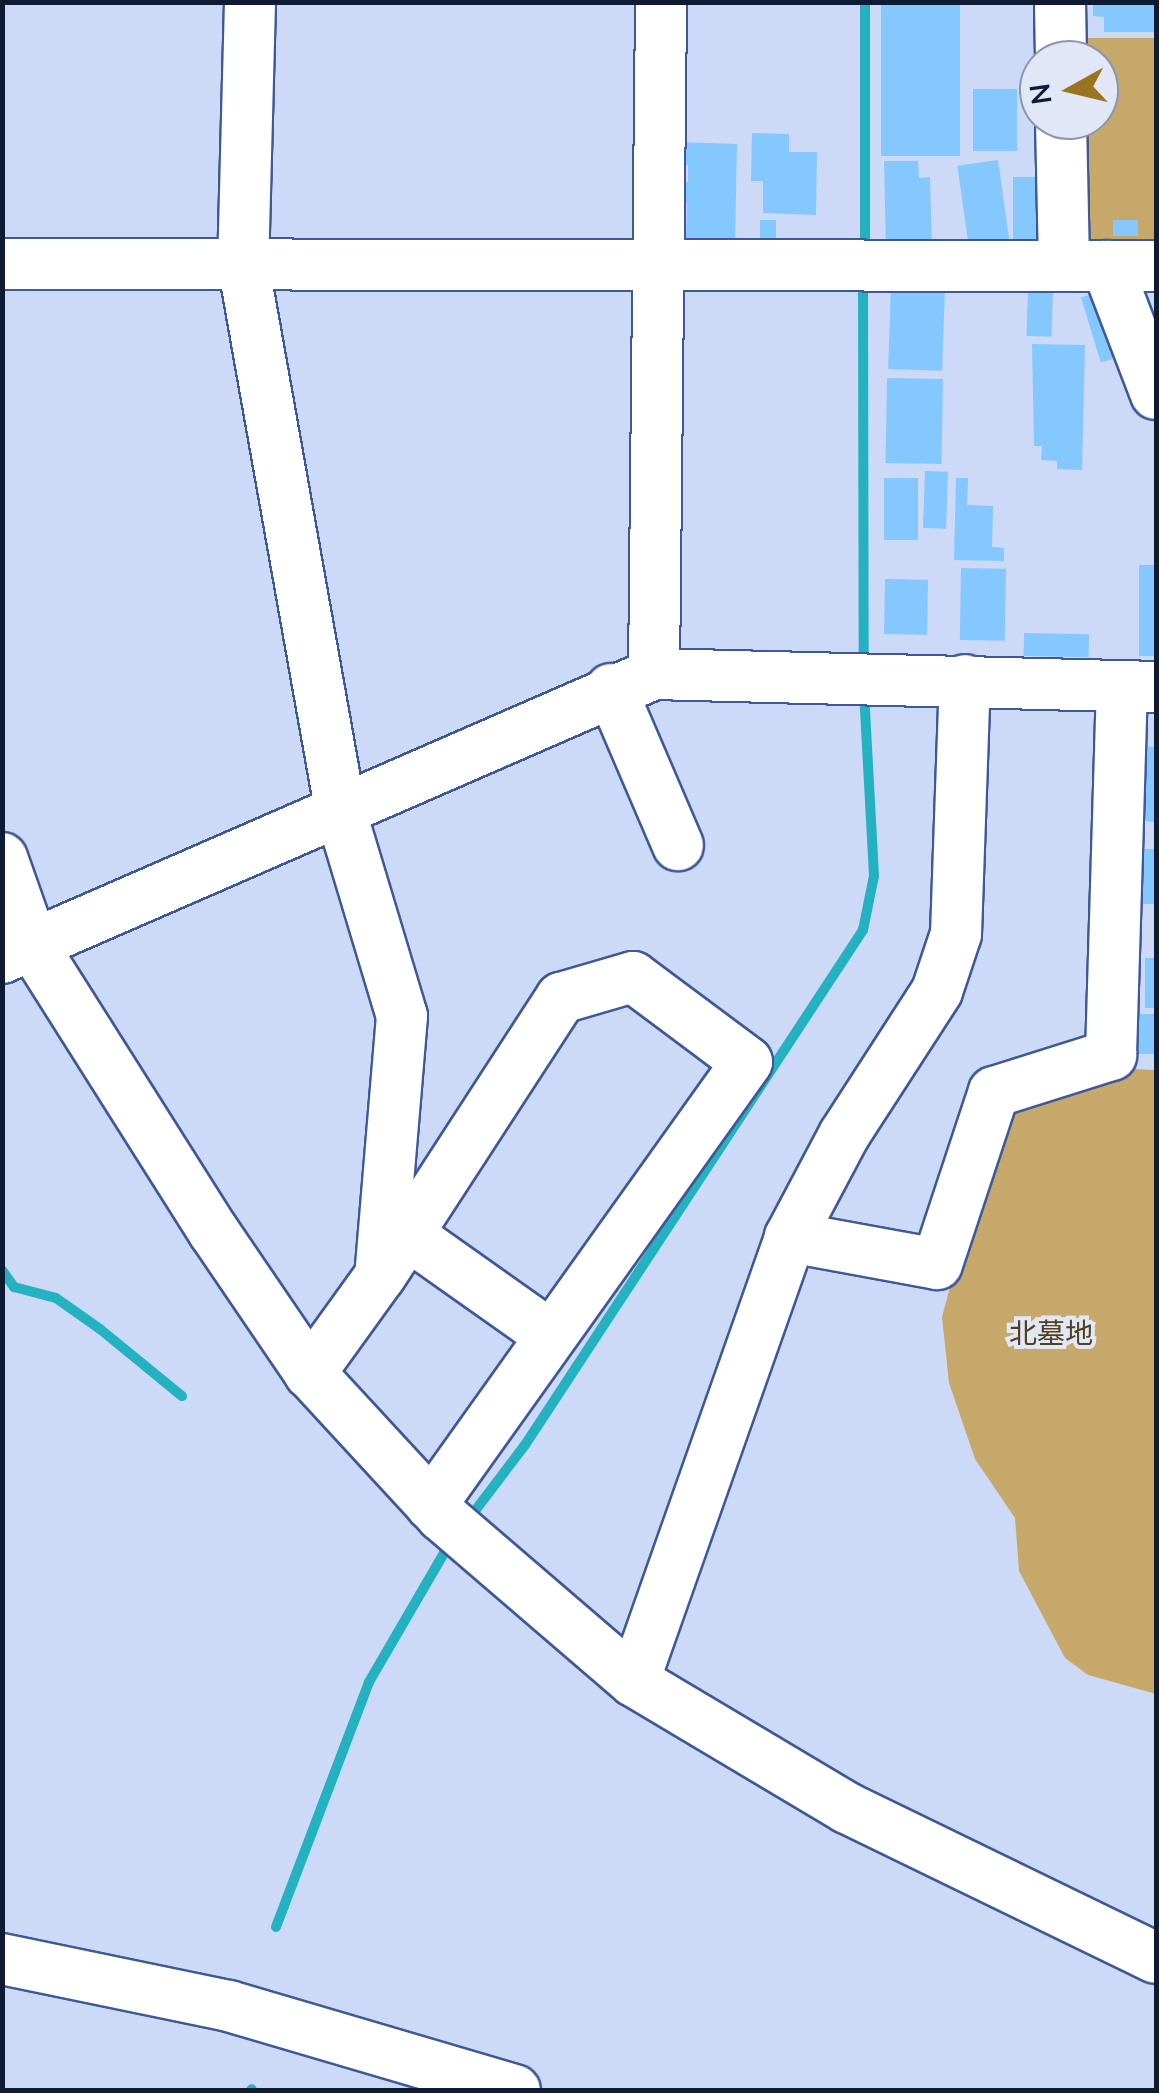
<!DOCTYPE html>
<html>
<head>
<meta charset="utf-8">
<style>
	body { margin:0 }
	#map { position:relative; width:1159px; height:2093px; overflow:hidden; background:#cddaf7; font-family:"Nunito Sans","Noto Sans JP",sans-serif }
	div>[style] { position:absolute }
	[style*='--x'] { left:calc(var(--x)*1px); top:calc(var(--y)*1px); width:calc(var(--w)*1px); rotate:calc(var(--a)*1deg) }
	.green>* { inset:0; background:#c6a96a }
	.stream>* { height:10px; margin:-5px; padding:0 5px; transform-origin:5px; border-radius:5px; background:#24b2c0 }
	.building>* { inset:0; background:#85c7ff; transform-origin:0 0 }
	.roads { filter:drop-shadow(2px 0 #3f5996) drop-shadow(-2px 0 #3f5996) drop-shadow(0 2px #3f5996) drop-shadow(0 -2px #3f5996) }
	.minor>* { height:50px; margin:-25px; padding:0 25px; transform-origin:25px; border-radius:25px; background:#fff }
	span { translate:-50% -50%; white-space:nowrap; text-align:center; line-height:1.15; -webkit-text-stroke:8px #e1e7f6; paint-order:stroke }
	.park-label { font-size:28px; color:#51411c }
	.frame { position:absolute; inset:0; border:5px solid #0f1a33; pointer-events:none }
	.north { position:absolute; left:1019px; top:40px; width:100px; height:100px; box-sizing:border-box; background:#e1e7f6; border:2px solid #8d95a8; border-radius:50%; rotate:262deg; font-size:28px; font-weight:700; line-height:40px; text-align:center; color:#0f1a33 }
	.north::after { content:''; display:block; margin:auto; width:35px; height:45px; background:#98751e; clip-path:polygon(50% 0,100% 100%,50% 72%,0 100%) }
</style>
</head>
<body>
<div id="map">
	<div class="green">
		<i style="clip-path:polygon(1071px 38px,1156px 38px,1156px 254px,1085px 255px,1074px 120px,1099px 120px,1099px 60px,1072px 60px)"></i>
		<i style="clip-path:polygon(1107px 1068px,1156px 1070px,1156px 1694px,1088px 1675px,1065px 1658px,1019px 1571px,1015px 1518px,975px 1459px,949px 1383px,942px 1317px,988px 1148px,1009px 1102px)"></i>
	</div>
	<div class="stream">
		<i style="--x:865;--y:251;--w:249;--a:-90"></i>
		<i style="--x:863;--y:278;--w:388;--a:89.9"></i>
		<i style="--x:2;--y:1270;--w:21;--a:55"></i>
		<i style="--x:14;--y:1287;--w:43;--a:14.7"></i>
		<i style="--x:56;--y:1298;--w:54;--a:35.2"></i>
		<i style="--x:100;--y:1329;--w:106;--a:39.3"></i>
		<i style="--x:468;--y:1520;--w:94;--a:-52.8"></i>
		<i style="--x:525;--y:1445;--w:616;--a:-56.72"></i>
		<i style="--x:863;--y:930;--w:55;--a:-78.5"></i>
		<i style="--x:874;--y:876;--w:183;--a:-93.1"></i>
		<i style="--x:276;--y:1927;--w:262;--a:-69.2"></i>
		<i style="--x:369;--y:1682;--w:163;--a:-59.8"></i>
		<i style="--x:251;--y:2090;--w:1;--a:-45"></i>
	</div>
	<div class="building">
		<i style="left:881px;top:2px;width:79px;height:154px"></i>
		<i style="clip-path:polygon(1093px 2px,1156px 2px,1156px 32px,1104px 32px,1104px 17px,1093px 16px)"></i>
		<i style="left:973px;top:89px;width:44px;height:62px"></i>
		<i style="clip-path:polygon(752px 133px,789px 134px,789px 152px,817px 152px,816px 215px,763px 213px,763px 181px,751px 181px)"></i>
		<i style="clip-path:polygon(677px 142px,737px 144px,735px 241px,686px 240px,687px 203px,676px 203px,676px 182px,688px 182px,688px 165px,676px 164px)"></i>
		<i style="left:998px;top:160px;width:84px;height:41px;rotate:82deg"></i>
		<i style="clip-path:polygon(884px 161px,918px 161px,919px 178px,930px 177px,932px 249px,886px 251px)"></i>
		<i style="left:1013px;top:177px;width:29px;height:63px"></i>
		<i style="left:760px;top:220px;width:16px;height:30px"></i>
		<i style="left:1113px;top:220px;width:25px;height:16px"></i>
		<i style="left:891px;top:286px;width:54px;height:83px;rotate:2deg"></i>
		<i style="left:1028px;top:291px;width:25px;height:45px;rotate:2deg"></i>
		<i style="left:1102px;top:291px;width:68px;height:22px;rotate:73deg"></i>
		<i style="clip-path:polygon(1032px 344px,1085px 345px,1082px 470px,1057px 469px,1057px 461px,1041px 460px,1042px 446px,1034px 446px)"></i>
		<i style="left:887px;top:378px;width:56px;height:85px;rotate:1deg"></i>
		<i style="left:925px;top:471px;width:23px;height:57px;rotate:2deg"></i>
		<i style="left:884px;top:478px;width:34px;height:62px"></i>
		<i style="clip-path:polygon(956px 478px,968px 478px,967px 505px,993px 506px,992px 547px,1004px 548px,1004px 561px,954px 560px)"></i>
		<i style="left:1139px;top:565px;width:17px;height:91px"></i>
		<i style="left:961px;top:568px;width:45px;height:72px;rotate:1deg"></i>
		<i style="left:885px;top:579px;width:43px;height:55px;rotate:1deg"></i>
		<i style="left:1024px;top:633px;width:65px;height:23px;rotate:1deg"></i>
		<i style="clip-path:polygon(1135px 746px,1156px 747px,1156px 822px,1131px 820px)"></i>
		<i style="left:1156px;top:849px;width:55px;height:26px;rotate:90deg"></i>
		<i style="left:1145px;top:958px;width:11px;height:50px"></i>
		<i style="left:1124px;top:1014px;width:32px;height:40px"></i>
	</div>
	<div class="roads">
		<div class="minor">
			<i style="--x:250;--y:2;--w:261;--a:91.5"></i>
			<i style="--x:243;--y:263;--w:559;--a:79.9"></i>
			<i style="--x:341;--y:813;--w:212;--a:73.3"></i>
			<i style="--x:402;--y:1016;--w:261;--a:94.8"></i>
			<i style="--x:380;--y:1276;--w:120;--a:125.8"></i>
			<i style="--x:1060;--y:2;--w:58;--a:89"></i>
			<i style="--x:1061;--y:120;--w:145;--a:88.8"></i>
			<i style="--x:2;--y:264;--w:1154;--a:0.1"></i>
			<i style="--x:1107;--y:266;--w:137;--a:69.1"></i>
			<i style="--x:654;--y:674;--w:672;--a:-89.4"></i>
			<i style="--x:611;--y:689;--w:170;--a:66.8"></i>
			<i style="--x:2;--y:858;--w:93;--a:70.6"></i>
			<i style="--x:33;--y:946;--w:338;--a:57.7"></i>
			<i style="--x:214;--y:1232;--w:171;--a:55.8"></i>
			<i style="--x:310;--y:1373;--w:195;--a:47.3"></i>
			<i style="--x:442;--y:1516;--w:253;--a:40.7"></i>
			<i style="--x:634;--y:1681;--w:248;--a:30.8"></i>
			<i style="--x:847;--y:1808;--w:343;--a:25.9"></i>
			<i style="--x:2;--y:958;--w:711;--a:-23.54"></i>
			<i style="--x:654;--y:674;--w:502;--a:1.48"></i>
			<i style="--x:407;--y:1234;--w:176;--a:35.3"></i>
			<i style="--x:790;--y:1237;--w:149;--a:10.4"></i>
			<i style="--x:937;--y:1264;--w:181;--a:-71.7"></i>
			<i style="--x:994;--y:1092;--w:123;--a:-17.5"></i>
			<i style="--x:1111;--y:1055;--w:367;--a:-88.3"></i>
			<i style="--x:383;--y:1272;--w:327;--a:-57"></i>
			<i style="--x:561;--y:998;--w:75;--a:-16.3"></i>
			<i style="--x:633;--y:977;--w:142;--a:36.7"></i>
			<i style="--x:747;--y:1062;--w:544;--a:125.5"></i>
			<i style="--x:634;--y:1681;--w:471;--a:-70.6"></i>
			<i style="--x:790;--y:1237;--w:115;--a:-62.1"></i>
			<i style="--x:844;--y:1135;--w:171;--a:-57.1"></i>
			<i style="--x:937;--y:991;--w:60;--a:-71.6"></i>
			<i style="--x:956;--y:934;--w:254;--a:-88"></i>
			<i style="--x:2;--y:1959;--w:232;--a:11.7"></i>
			<i style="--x:229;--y:2006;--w:298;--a:16.4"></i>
		</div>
	</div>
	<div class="park-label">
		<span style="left:1051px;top:1334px">北墓地</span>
	</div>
	<div class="frame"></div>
	<div class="north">N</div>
</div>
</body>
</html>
